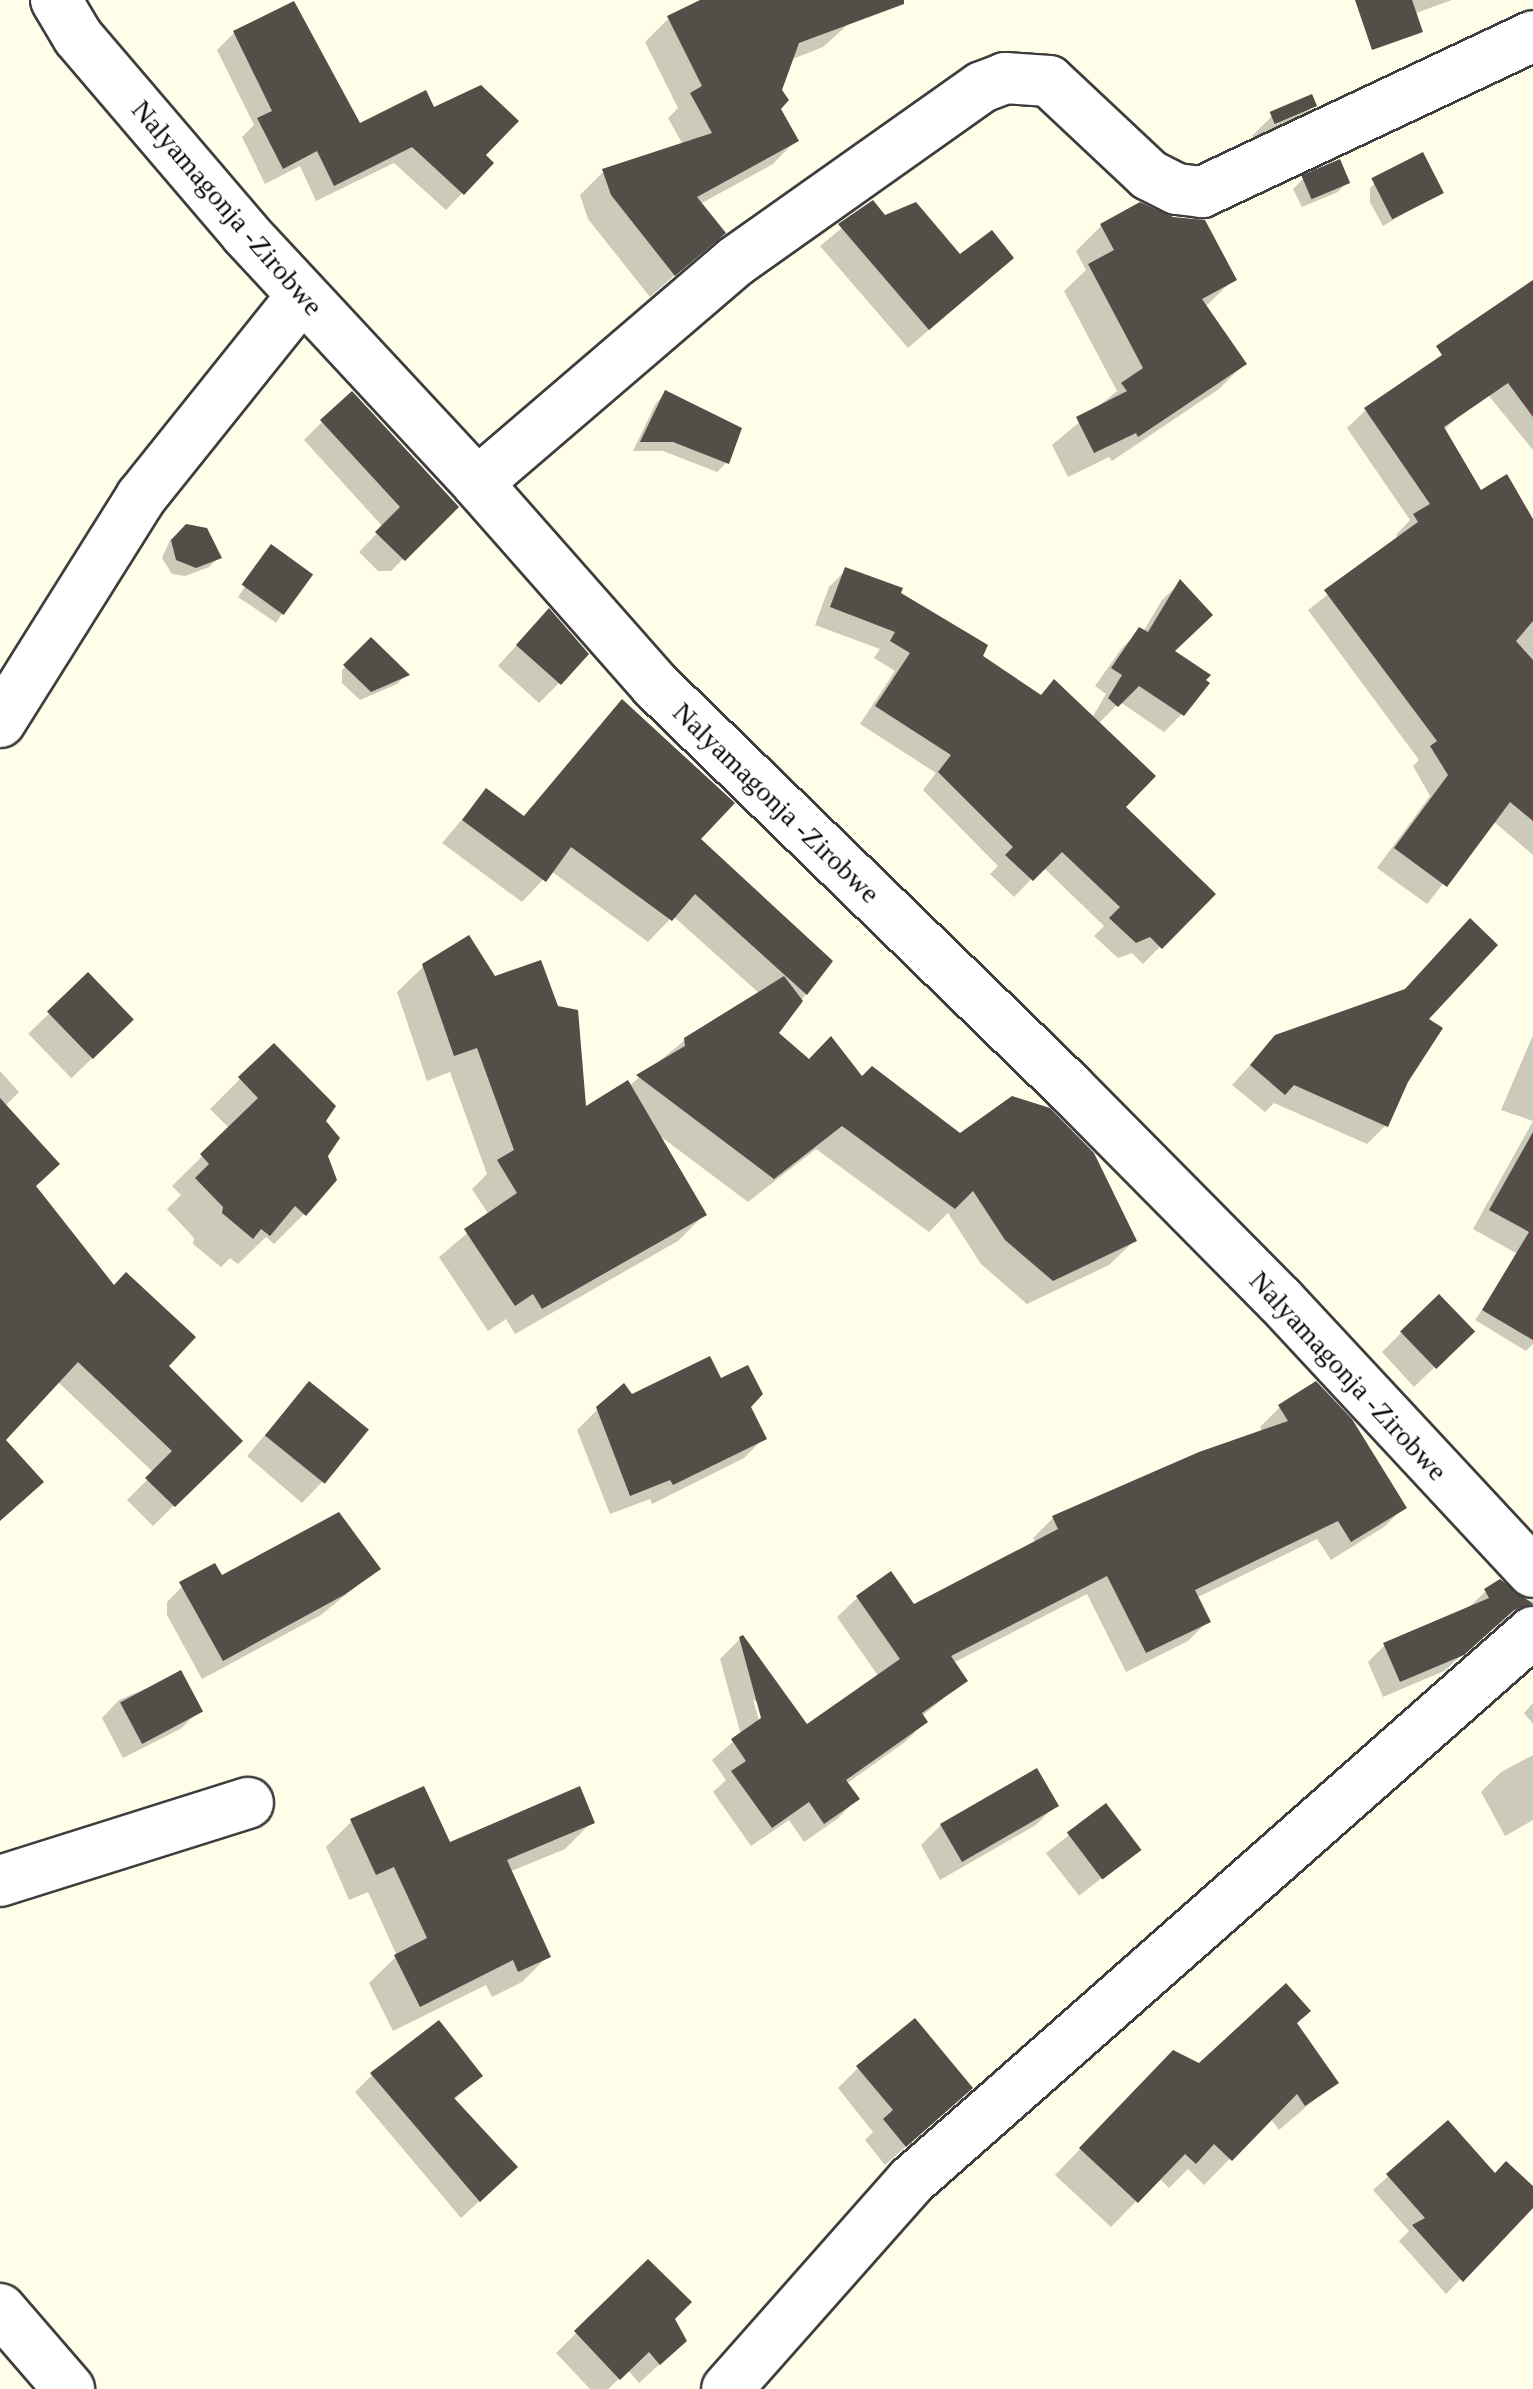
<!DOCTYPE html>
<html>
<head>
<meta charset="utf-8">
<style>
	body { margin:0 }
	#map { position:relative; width:1533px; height:2389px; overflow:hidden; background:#fffee9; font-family:"Times New Roman",serif }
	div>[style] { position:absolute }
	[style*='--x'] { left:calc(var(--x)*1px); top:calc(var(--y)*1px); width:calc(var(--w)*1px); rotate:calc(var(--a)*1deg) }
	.shadow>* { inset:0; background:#0003; transform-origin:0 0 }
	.building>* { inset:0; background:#544e48; transform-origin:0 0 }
	.roads { filter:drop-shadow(2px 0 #3e3e3e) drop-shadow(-2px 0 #3e3e3e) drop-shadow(0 2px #3e3e3e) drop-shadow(0 -2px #3e3e3e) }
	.minor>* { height:50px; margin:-25px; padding:0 25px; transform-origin:25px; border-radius:25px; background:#fff }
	span { translate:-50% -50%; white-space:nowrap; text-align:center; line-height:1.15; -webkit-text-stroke:10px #fff; paint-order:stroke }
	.street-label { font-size:28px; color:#0b0b0b }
</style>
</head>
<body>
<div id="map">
	<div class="shadow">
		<i style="clip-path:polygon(706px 0,875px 0,823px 47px,790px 60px,779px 90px,778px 109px,796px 140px,773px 164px,700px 204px,722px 233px,650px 297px,588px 219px,580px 195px,603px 172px,683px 145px,668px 118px,678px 108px,645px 42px,668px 19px)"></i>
		<i style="clip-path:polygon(1376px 0,1452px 0,1386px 24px)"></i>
		<i style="clip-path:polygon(234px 33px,359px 126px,433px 110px,491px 163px,446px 210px,394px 163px,316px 201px,300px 166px,265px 184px,242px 137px,254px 125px,217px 50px)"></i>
		<i style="clip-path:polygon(1314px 105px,1294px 126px,1256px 144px,1252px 136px,1272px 116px)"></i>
		<i style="clip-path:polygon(1380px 178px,1441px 192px,1383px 226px,1370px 202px,1370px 188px)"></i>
		<i style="clip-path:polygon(1303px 179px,1347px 182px,1338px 192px,1302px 207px,1293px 189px)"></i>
		<i style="clip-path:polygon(872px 203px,885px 218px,959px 257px,1011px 258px,908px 348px,820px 246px)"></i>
		<i style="clip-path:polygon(1101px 226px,1234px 279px,1205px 307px,1244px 364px,1219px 389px,1112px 461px,1109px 457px,1068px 477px,1052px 445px,1117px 391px,1064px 291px,1086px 270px,1076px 251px)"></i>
		<i style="clip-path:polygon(1533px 310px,1533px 450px,1450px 348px)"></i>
		<i style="clip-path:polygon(666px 393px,726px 463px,717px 472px,663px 451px,633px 451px,656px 403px)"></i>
		<i style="clip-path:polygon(1466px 409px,1443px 431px,1480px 494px,1533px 524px,1533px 855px,1493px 821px,1427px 904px,1377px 868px,1430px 796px,1413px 766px,1419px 760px,1308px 610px,1399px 539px,1396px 535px,1410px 520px,1347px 428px,1366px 410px)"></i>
		<i style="clip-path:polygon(322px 422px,456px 506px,391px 571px,378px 571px,359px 552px,383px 527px,304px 440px)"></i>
		<i style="clip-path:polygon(193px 525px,205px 530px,219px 557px,209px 567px,185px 576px,172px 574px,162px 558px,170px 540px)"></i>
		<i style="left:271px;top:548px;width:46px;height:59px;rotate:34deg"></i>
		<i style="clip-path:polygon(846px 570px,898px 594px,1040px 697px,1092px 718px,1106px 694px,1095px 686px,1122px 648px,1140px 630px,1143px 632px,1162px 600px,1180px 583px,1172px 652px,1182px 714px,1164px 732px,1120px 702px,1098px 724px,1123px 807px,1212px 894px,1143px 964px,1132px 953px,1118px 958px,1094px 936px,1104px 926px,1043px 867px,1014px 897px,990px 874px,998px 866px,923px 790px,936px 773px,860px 724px,895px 671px,874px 658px,880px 649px,815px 625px,829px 587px)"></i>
		<i style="clip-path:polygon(529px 631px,559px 683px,539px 703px,498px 666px)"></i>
		<i style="clip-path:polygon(371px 640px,406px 675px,397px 684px,360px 700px,342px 683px,342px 670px)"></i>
		<i style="clip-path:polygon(622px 703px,697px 839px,806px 994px,776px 1034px,809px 1062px,862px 1079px,1134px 1241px,1109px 1265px,1027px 1304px,981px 1264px,948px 1213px,929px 1232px,816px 1149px,748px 1202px,656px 1133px,704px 1215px,678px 1241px,515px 1334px,506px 1319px,488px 1331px,439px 1257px,489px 1215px,472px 1189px,487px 1174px,450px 1072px,427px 1081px,397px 992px,424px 966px,494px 979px,557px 1008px,584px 1110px,629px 1086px,685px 1040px,760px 994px,673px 916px,648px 942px,551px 871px,522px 902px,442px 843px,486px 791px,522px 818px)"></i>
		<i style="left:88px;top:976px;width:62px;height:83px;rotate:46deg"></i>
		<i style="clip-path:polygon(1404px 992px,1425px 1020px,1386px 1125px,1367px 1144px,1274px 1103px,1265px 1112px,1232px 1085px,1276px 1037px)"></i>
		<i style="clip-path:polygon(1533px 1035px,1533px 1261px,1532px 1262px,1473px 1229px,1533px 1121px,1501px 1110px)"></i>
		<i style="clip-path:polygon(0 1071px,19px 1092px,4px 1107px,33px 1187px,165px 1366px,239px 1441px,153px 1526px,127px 1500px,154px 1473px,57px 1381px,3px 1440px,0 1520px)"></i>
		<i style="clip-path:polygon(240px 1079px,323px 1121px,325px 1156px,304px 1214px,274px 1244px,266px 1237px,238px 1264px,230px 1258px,221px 1267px,193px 1244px,194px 1238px,167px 1209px,181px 1195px,172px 1186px,230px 1129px,210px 1109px)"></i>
		<i style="clip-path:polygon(1501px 1282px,1533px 1301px,1533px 1344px,1526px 1351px,1475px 1320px)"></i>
		<i style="clip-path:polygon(1472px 1331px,1414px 1387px,1382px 1352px,1402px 1332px)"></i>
		<i style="clip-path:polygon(720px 1381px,748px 1406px,764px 1438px,744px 1458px,652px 1504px,650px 1499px,610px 1514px,577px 1430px,598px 1409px)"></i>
		<i style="clip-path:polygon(309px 1384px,322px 1482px,302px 1503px,247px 1456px)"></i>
		<i style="clip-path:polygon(evenodd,1280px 1407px,1404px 1507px,1384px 1527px,1331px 1560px,1317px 1539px,1196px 1598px,1208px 1621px,1188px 1641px,1126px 1672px,1087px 1594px,953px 1663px,965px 1680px,921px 1717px,925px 1722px,905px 1742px,846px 1784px,857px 1799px,837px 1819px,804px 1842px,789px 1820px,751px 1846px,713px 1792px,726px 1780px,712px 1760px,741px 1735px,720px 1659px,740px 1639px,806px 1727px,879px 1677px,837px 1617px,857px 1598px,913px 1607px,1036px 1544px,1033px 1538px,1053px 1518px,1263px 1432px,1260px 1427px,1280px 1407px,753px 1699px,761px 1706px,762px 1731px,753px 1699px)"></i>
		<i style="clip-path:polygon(377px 1569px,321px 1615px,202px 1679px,167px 1615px,167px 1602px,188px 1581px)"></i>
		<i style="clip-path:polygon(1486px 1591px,1533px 1601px,1533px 1607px,1494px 1627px,1444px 1671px,1383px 1697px,1368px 1662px,1385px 1645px,1469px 1607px)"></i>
		<i style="clip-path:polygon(180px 1674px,199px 1710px,182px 1728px,123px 1758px,102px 1718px,119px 1700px)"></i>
		<i style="clip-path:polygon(1533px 1703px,1533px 1724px,1524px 1713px)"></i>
		<i style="clip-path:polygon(1533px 1755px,1533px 1820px,1505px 1836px,1481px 1792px,1501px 1772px)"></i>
		<i style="clip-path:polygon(1056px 1805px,1036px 1825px,940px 1880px,921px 1845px,941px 1825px)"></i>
		<i style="left:1105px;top:1807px;width:54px;height:75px;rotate:52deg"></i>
		<i style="clip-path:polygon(352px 1821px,449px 1846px,592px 1822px,565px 1849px,509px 1872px,548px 1956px,522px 1982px,492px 1997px,486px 1985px,393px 2031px,369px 1983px,397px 1956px,368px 1892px,349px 1900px,326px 1847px)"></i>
		<i style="clip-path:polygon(1295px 2024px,1335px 2082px,1279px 2130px,1270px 2118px,1204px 2185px,1188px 2169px,1169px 2188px,1159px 2178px,1111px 2227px,1055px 2175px,1148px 2079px,1199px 2066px)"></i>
		<i style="clip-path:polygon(858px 2068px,950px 2108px,885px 2165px,865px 2140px,873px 2132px,838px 2088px)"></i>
		<i style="clip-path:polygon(372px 2075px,479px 2076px,453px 2101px,497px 2185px,461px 2218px,355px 2092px)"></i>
		<i style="clip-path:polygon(1447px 2123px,1494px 2176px,1533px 2189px,1533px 2204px,1446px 2294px,1399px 2241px,1409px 2231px,1373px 2190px)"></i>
		<i style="clip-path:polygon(648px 2263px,672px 2319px,663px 2361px,639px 2383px,628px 2370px,608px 2389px,590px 2389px,556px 2353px)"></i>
	</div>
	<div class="building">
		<i style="clip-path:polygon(700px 0,904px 0,904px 4px,799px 43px,782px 90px,789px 100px,781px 109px,799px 141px,697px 197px,726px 233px,675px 276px,611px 195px,602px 169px,712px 133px,690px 93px,702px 86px,667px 16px)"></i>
		<i style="clip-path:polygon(1355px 0,1412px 0,1423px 32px,1372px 50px)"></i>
		<i style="clip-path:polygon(294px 1px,360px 123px,426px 90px,434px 107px,481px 85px,519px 121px,486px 155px,494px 163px,464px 195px,412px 147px,334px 186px,317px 151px,283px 169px,257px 118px,272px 111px,233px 31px)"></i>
		<i style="left:1312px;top:94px;width:13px;height:46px;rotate:67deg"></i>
		<i style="left:1423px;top:152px;width:46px;height:58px;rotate:63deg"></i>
		<i style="left:1340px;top:159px;width:26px;height:42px;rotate:67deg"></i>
		<i style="clip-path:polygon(873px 200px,885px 215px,916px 202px,960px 254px,992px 230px,1014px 258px,929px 330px,838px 224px)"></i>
		<i style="clip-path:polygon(1140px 202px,1173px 217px,1205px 220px,1237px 280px,1202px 299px,1247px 364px,1138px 437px,1136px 433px,1094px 453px,1076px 417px,1127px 391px,1121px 383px,1143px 368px,1088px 264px,1114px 250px,1100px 224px)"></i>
		<i style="clip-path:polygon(1533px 280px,1533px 417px,1508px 383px,1444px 427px,1481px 490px,1507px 474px,1533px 519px,1533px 621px,1516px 641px,1533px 660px,1533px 821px,1510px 802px,1447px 887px,1394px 848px,1448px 775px,1430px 746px,1437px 741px,1324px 590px,1418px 522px,1413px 514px,1430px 504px,1364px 408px,1442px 355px,1436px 346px)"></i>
		<i style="clip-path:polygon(665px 390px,742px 428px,729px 464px,673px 442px,640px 442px)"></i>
		<i style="clip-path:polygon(352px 391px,459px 507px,405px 561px,375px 532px,400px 507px,320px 420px)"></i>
		<i style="clip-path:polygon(186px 524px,207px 528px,222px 558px,196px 568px,176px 560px,171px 540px)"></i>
		<i style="left:271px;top:544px;width:52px;height:50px;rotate:36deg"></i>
		<i style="clip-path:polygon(845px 567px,903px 588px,901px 593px,988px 645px,983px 656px,1041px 695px,1054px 679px,1156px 776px,1126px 807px,1216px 894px,1162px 949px,1150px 937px,1136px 943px,1109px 918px,1120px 907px,1062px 852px,1033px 881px,1005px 855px,1013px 847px,938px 772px,951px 755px,875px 706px,910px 653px,890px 641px,895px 632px,830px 607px)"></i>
		<i style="clip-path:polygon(1180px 579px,1213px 615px,1175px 651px,1211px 675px,1206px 680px,1210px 683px,1184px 716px,1139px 686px,1118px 707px,1108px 698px,1122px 675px,1111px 668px,1139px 627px,1148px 632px)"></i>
		<i style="clip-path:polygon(549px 608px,589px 654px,561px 685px,516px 645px)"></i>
		<i style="clip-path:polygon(371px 637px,410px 675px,371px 692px,343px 665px)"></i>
		<i style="clip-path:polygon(622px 699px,735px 803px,701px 839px,833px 961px,807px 995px,695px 894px,672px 921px,571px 847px,546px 882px,462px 820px,486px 788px,524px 816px)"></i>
		<i style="clip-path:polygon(1470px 918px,1498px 945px,1429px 1019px,1443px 1028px,1408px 1082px,1388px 1127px,1294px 1085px,1285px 1095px,1250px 1065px,1275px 1035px,1405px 989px)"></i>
		<i style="clip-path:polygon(469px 935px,495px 976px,541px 960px,558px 1006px,578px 1010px,586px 1106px,628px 1080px,707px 1215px,542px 1309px,533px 1294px,515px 1306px,464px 1229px,517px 1193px,497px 1160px,514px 1150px,477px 1048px,454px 1056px,422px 964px)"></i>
		<i style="left:88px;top:972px;width:66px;height:57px;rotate:46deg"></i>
		<i style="clip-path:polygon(784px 976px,803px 1001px,779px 1033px,809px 1059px,831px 1036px,862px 1076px,872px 1066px,960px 1133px,1012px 1096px,1050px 1108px,1094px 1153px,1137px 1241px,1053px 1281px,1005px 1240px,973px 1191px,955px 1209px,842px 1126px,774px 1179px,636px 1075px,685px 1046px,684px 1038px)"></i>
		<i style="clip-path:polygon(274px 1043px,336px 1106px,326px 1121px,340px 1138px,328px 1156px,337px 1180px,306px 1216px,295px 1206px,270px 1236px,261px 1229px,253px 1239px,222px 1213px,223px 1207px,195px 1178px,209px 1164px,200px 1154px,258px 1098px,238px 1077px)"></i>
		<i style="clip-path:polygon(0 1098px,60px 1164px,36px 1186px,114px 1285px,126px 1272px,196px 1337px,169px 1366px,243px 1441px,175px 1507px,145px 1478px,172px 1451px,78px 1362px,6px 1440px,44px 1482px,0 1521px)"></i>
		<i style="clip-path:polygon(1533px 1132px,1533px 1340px,1482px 1310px,1529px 1232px,1489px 1210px)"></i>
		<i style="left:1439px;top:1294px;width:52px;height:54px;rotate:46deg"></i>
		<i style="clip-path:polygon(710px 1356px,721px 1378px,748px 1365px,763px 1394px,751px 1407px,767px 1439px,673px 1485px,670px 1480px,630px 1496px,596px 1407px,624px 1383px,632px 1394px)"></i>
		<i style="left:309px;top:1381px;width:77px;height:70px;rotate:39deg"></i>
		<i style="clip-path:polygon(1316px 1381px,1352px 1419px,1407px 1508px,1351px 1542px,1338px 1521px,1195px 1590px,1211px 1622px,1146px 1653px,1107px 1576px,951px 1656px,968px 1681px,922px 1713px,928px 1722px,846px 1780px,860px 1799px,824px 1824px,809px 1802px,772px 1828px,731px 1771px,746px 1761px,731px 1739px,761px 1718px,739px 1637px,743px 1635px,807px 1724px,900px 1659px,856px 1596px,891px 1571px,914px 1604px,1058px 1529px,1052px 1516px,1199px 1452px,1288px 1421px,1278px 1405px)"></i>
		<i style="clip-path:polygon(339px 1512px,381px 1569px,344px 1595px,223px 1661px,179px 1582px,215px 1563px,222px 1575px)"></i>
		<i style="clip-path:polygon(1500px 1579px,1533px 1604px,1514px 1610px,1464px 1655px,1400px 1682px,1383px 1643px,1489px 1598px,1484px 1589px)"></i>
		<i style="left:181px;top:1670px;width:47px;height:69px;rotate:62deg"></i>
		<i style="left:1037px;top:1768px;width:44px;height:112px;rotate:60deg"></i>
		<i style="clip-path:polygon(424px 1786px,450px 1842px,580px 1786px,595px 1823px,507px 1860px,551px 1957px,518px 1972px,513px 1960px,420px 2007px,394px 1955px,427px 1938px,394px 1867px,376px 1875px,350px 1819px)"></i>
		<i style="left:1106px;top:1803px;width:59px;height:49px;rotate:53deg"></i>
		<i style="clip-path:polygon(1286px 1983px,1311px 2011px,1297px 2023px,1339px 2083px,1305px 2106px,1297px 2094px,1232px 2161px,1214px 2144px,1196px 2164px,1185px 2154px,1138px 2203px,1079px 2148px,1173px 2050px,1199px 2063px)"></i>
		<i style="clip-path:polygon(915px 2018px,973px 2088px,906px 2147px,883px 2119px,893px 2110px,856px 2066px)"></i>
		<i style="clip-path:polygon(439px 2020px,483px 2076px,454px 2098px,518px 2167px,480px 2202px,370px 2073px)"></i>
		<i style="clip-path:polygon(1448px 2120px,1495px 2173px,1506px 2161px,1533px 2186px,1533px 2208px,1463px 2282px,1412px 2225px,1425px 2218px,1386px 2174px)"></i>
		<i style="clip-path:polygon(648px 2259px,692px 2302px,675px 2319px,687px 2341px,660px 2365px,649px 2352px,620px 2380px,574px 2331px)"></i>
	</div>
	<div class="roads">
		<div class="minor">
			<i style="--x:56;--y:0;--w:43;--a:59.3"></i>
			<i style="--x:78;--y:37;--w:259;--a:49.5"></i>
			<i style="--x:246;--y:234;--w:340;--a:47.1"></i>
			<i style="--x:477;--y:483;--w:269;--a:48.6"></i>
			<i style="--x:655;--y:685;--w:578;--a:44.16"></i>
			<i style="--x:1070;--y:1088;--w:298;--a:45.3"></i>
			<i style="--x:1280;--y:1300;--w:371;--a:47.1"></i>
			<i style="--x:477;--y:483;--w:341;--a:-40.6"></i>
			<i style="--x:736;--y:261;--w:301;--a:-35.3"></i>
			<i style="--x:982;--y:87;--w:25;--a:-21"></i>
			<i style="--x:1005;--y:78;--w:44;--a:3.9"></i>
			<i style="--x:1049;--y:81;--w:137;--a:43.2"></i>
			<i style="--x:1149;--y:175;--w:31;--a:27"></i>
			<i style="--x:1177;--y:189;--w:25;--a:7"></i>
			<i style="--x:1202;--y:192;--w:366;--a:-25.2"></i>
			<i style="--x:0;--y:722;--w:266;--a:-57.9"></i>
			<i style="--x:141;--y:497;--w:258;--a:-51.3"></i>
			<i style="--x:0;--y:1881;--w:260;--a:-17.5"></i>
			<i style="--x:0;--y:2309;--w:106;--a:49.2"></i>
			<i style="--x:727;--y:2389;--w:278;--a:-48.5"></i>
			<i style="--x:911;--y:2181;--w:830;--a:-41.43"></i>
		</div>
	</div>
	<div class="street-label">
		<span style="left:227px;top:208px;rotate:49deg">Nalyamagonja -Zirobwe</span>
		<span style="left:776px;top:803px;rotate:44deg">Nalyamagonja -Zirobwe</span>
		<span style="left:1348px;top:1376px;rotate:47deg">Nalyamagonja -Zirobwe</span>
	</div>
</div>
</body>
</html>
